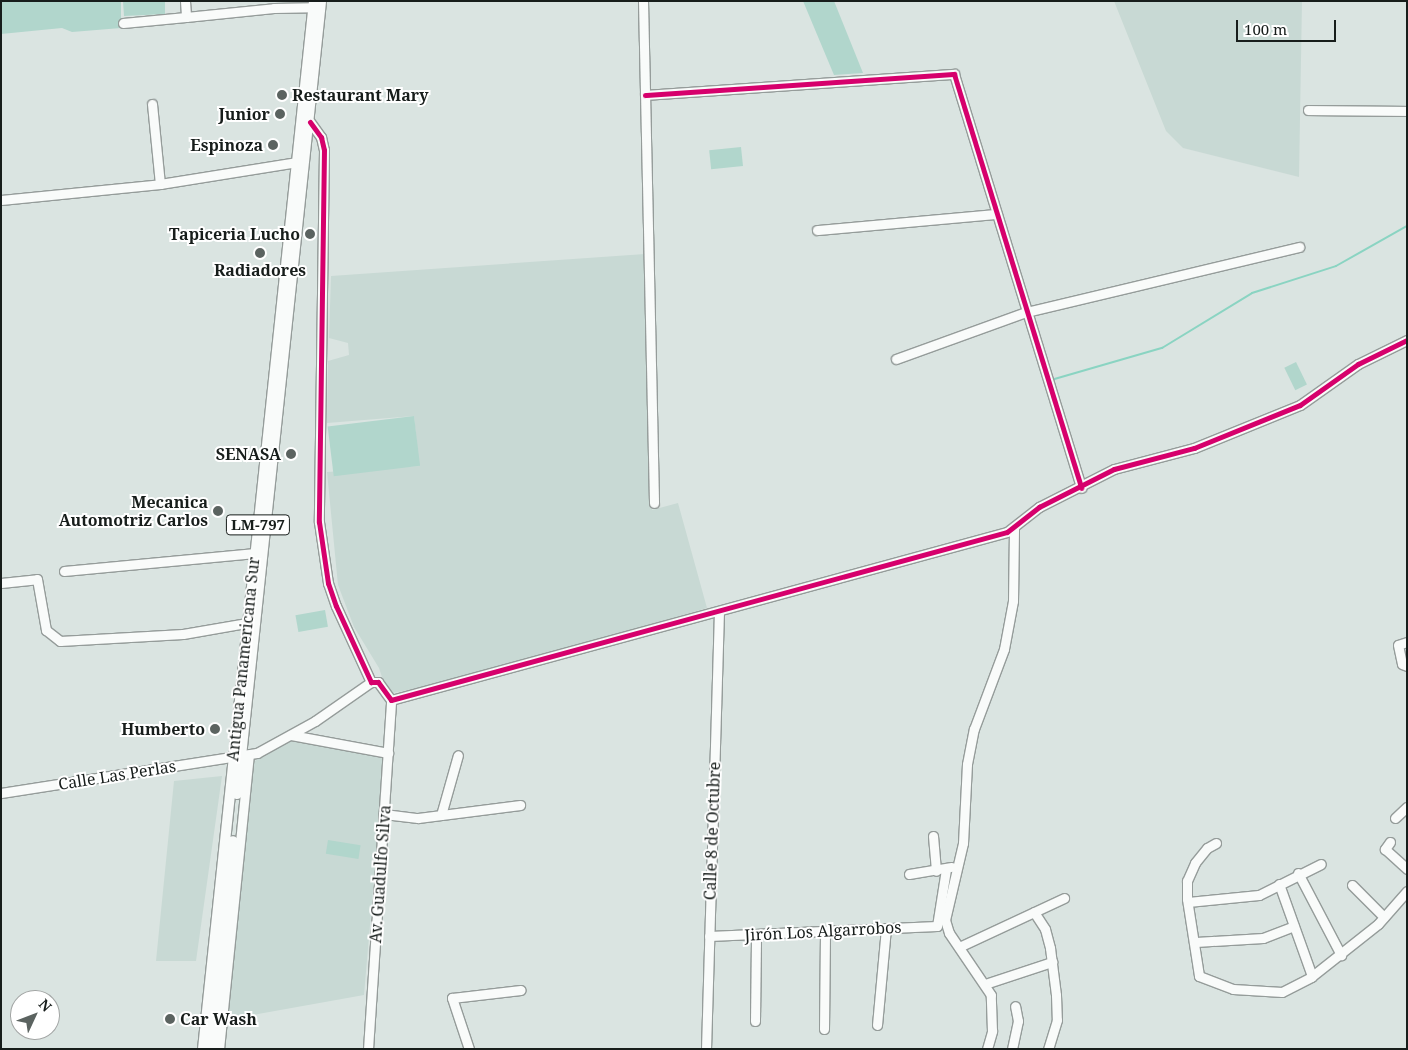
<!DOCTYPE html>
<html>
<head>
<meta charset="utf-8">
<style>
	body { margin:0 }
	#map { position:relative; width:1408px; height:1050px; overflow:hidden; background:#dae4e1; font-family:"Noto Serif",serif }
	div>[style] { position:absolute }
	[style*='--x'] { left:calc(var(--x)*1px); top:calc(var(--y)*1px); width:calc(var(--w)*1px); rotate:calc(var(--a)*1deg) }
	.built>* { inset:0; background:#c8d9d4 }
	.green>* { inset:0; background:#b1d6cc; transform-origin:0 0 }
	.stream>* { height:2px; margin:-1px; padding:0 1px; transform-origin:1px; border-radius:1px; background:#8ad4c2 }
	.roads { filter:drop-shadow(1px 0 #959c9a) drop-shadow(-1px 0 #959c9a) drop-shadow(0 1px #959c9a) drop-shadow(0 -1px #959c9a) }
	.minor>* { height:9px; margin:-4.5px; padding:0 4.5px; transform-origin:4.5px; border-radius:4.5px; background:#f9fbfa }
	.major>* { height:10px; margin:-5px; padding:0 5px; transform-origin:5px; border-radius:5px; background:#f9fbfa }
	.cycleway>* { height:5px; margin:-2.5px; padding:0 2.5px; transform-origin:2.5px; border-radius:2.5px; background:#d6006c }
	.dots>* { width:14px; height:14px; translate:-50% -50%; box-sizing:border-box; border:2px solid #fff; border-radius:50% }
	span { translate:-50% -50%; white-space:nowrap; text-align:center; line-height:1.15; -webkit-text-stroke:4px #fff; paint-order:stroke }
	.shield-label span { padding:1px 4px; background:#fff; border:1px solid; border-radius:4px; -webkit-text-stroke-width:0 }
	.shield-label { font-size:15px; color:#171d1b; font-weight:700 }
	.poi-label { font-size:16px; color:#171d1b; font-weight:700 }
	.left { translate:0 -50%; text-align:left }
	.right { translate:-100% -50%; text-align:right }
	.street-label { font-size:16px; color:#171d1b }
	.frame { position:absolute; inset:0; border:2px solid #171d1b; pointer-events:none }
	.north { position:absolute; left:10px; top:990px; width:50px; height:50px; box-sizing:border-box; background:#fff; border:1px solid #a2a5a4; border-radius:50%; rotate:47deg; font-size:14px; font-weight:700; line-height:20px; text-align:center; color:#171d1b }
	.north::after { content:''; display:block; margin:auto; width:18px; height:22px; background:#5b6360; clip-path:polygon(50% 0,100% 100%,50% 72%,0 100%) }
	.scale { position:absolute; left:1236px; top:20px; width:100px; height:22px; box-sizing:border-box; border:2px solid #171d1b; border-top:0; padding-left:6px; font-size:15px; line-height:18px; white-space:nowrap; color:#171d1b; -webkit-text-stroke:4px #fff; paint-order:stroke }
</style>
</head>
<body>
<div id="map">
	<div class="built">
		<i style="clip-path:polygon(1114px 1px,1302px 1px,1299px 177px,1183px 148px,1166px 131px)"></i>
		<i style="clip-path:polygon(645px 254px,652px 510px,678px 503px,707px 608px,460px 679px,393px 693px,386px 689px,379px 668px,354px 627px,338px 585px,327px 472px,419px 466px,414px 416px,327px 423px,328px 361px,349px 355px,348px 343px,329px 338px,331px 276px)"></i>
		<i style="clip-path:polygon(303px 734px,385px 750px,364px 995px,225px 1020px,253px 762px)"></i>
		<i style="clip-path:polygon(222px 776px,196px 961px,156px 961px,174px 781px)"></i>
	</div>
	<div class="green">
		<i style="clip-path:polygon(1px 1px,121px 1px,121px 28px,72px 32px,62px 28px,1px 34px)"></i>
		<i style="clip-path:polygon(123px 1px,165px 1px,165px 14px,124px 16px)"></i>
		<i style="clip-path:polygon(803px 1px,834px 1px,863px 73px,834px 75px)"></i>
		<i style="left:741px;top:147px;width:19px;height:32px;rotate:84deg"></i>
		<i style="left:1296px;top:362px;width:25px;height:13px;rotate:64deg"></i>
		<i style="left:414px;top:416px;width:50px;height:87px;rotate:83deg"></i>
		<i style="left:325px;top:610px;width:17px;height:30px;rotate:80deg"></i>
		<i style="left:328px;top:840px;width:33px;height:14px;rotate:9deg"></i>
	</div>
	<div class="stream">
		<i style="--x:1051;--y:380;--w:116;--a:-16.1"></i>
		<i style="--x:1162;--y:348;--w:105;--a:-31.4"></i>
		<i style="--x:1252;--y:293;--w:88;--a:-17.8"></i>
		<i style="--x:1336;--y:266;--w:81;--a:-29.4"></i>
	</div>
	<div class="roads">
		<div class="minor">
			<i style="--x:185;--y:1;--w:16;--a:86"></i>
			<i style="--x:186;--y:17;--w:88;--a:-5.8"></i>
			<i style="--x:274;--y:8;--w:39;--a:-1"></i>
			<i style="--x:643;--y:1;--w:502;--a:88.74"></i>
			<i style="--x:123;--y:23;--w:63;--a:-5.4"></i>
			<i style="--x:645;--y:95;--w:310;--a:-3.9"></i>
			<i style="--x:954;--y:74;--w:433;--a:72.9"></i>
			<i style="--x:152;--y:104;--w:80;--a:84.3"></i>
			<i style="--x:1308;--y:110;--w:99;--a:0.6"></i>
			<i style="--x:310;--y:122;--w:19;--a:54"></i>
			<i style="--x:321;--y:137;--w:13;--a:77"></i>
			<i style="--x:324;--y:150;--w:372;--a:90.8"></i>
			<i style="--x:319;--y:522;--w:62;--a:81.6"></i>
			<i style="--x:328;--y:583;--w:24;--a:71"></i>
			<i style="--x:336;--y:606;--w:84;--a:65.3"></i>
			<i style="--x:1;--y:200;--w:160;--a:-5.7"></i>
			<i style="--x:160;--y:184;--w:139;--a:-9.1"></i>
			<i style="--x:817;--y:230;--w:180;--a:-5.1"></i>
			<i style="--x:896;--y:359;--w:138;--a:-19.9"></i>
			<i style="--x:1026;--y:312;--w:281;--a:-13.4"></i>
			<i style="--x:64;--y:571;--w:192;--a:-5.4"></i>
			<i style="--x:1;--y:583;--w:36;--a:-6"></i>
			<i style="--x:37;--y:579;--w:52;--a:80"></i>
			<i style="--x:46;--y:630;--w:18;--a:38"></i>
			<i style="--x:60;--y:641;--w:123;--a:-3.3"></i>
			<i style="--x:183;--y:634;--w:65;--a:-9.8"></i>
			<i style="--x:1407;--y:642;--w:9;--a:162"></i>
			<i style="--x:1398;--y:645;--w:19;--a:78"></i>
			<i style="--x:1402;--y:664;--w:5;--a:22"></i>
			<i style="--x:371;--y:682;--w:7;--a:0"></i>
			<i style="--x:378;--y:682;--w:22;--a:54"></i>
			<i style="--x:391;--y:700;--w:638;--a:-15.26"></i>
			<i style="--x:1007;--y:532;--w:41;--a:-38"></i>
			<i style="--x:1039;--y:507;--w:84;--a:-26.9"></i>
			<i style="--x:1114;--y:469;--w:83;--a:-14.7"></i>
			<i style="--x:1194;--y:448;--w:114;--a:-22.1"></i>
			<i style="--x:1300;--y:405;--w:71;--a:-35.3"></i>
			<i style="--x:1358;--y:364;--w:55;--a:-26.1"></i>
			<i style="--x:291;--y:735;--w:99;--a:10.5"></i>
			<i style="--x:1;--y:793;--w:259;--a:-8.9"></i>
			<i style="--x:257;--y:753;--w:66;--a:-28.9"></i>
			<i style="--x:315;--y:721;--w:68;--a:-34.9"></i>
			<i style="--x:384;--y:814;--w:34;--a:7"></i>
			<i style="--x:418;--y:818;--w:103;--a:-7.3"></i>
			<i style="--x:441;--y:815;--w:62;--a:-74.2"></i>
			<i style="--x:1395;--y:818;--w:16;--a:-43"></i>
			<i style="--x:933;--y:836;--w:35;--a:85"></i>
			<i style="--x:1390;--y:842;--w:9;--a:126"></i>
			<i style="--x:1385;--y:849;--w:30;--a:42"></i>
			<i style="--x:1216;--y:843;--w:10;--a:151"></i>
			<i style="--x:1207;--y:848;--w:19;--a:129"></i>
			<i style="--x:1195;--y:863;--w:20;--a:114"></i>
			<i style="--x:1187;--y:881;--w:18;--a:90"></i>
			<i style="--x:1187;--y:899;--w:78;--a:81.1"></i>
			<i style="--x:1199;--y:976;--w:36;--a:21"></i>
			<i style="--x:1233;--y:989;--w:49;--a:3.5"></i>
			<i style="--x:1282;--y:992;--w:33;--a:-27"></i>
			<i style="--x:1311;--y:977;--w:85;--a:-38.3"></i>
			<i style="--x:1378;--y:924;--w:44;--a:-48.7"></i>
			<i style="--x:1298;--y:873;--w:93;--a:62.3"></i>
			<i style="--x:909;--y:874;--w:43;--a:-9.5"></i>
			<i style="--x:1279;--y:884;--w:98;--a:70.3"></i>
			<i style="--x:1352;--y:885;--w:45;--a:45"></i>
			<i style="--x:1188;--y:902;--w:71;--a:-5.6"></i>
			<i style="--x:1259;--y:895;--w:69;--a:-26.6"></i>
			<i style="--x:1034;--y:912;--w:20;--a:57"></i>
			<i style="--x:1045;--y:929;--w:20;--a:75"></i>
			<i style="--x:1050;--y:948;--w:47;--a:82.7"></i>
			<i style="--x:1056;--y:995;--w:25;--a:88"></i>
			<i style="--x:1057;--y:1020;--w:30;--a:107"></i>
			<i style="--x:709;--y:936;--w:228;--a:-2.5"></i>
			<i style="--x:937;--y:926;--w:58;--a:-81"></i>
			<i style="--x:1196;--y:942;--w:67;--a:-3.4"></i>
			<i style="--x:1263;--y:938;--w:33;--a:-21"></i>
			<i style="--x:959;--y:947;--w:116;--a:-25"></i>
			<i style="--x:985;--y:984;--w:71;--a:-18.2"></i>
			<i style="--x:755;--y:1021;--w:87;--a:-89.3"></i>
			<i style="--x:877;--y:1025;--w:97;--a:-84.7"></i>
			<i style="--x:824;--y:1029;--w:98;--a:-89.4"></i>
			<i style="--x:219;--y:1049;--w:296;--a:-84.2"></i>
			<i style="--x:368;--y:1049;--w:350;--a:-86.2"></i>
			<i style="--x:469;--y:1049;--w:54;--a:-108.4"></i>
			<i style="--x:452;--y:998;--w:69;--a:-6.6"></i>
			<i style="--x:706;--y:1049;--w:436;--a:-88.3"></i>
			<i style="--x:987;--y:1049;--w:19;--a:-74"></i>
			<i style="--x:992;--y:1031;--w:36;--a:-92"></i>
			<i style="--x:991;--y:995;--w:75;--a:-124.1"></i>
			<i style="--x:949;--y:933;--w:14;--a:-107"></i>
			<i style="--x:945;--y:920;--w:79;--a:-76.8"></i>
			<i style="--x:963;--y:843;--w:79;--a:-87.1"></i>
			<i style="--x:967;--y:764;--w:36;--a:-79"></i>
			<i style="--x:974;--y:729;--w:85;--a:-69.4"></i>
			<i style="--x:1004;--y:649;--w:49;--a:-79.4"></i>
			<i style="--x:1013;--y:601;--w:72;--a:-89.2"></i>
			<i style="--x:1012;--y:1049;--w:29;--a:-78"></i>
			<i style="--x:1018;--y:1021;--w:15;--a:-101"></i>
		</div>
		<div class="major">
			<i style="--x:237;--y:794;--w:797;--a:-83.95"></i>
			<i style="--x:203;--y:1049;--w:1054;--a:-83.95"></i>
			<i style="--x:211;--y:1049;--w:209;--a:-84"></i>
		</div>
	</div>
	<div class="cycleway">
		<i style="--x:645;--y:95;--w:310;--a:-3.9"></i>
		<i style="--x:954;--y:74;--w:433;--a:72.9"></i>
		<i style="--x:310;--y:122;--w:19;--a:54"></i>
		<i style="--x:321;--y:137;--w:13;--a:77"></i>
		<i style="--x:324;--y:150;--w:372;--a:90.8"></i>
		<i style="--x:319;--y:522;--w:62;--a:81.6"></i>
		<i style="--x:328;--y:583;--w:24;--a:71"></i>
		<i style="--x:336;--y:606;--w:84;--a:65.3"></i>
		<i style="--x:371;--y:682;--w:7;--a:0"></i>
		<i style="--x:378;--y:682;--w:22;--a:54"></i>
		<i style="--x:391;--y:700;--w:638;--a:-15.26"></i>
		<i style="--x:1007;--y:532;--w:41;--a:-38"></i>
		<i style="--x:1039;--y:507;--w:84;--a:-26.9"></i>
		<i style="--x:1114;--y:469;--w:83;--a:-14.7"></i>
		<i style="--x:1194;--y:448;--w:114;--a:-22.1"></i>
		<i style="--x:1300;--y:405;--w:71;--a:-35.3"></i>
		<i style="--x:1358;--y:364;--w:55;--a:-26.1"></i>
	</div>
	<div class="dots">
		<i style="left:282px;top:95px;background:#5b6360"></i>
		<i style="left:280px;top:114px;background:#5b6360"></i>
		<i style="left:273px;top:145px;background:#5b6360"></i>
		<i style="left:310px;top:234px;background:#5b6360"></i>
		<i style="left:260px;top:253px;background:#5b6360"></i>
		<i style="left:291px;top:454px;background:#5b6360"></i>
		<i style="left:218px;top:511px;background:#5b6360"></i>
		<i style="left:215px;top:729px;background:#5b6360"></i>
		<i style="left:170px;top:1019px;background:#5b6360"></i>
	</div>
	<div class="shield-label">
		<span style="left:258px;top:525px">LM-797</span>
	</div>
	<div class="poi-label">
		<span class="left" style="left:292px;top:95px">Restaurant Mary</span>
		<span class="right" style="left:270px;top:114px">Junior</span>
		<span class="right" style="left:263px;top:145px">Espinoza</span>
		<span class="right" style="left:300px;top:234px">Tapiceria Lucho</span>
		<span style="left:260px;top:270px">Radiadores</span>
		<span class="right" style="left:281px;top:454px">SENASA</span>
		<span class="right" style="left:208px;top:511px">Mecanica<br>Automotriz Carlos</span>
		<span class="right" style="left:205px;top:729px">Humberto</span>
		<span class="left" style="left:180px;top:1019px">Car Wash</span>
	</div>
	<div class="street-label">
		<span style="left:243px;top:659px;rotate:-84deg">Antigua Panamericana Sur</span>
		<span style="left:117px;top:775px;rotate:-9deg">Calle Las Perlas</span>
		<span style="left:712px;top:831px;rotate:-88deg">Calle 8 de Octubre</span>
		<span style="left:380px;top:874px;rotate:-86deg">Av. Guadulfo Silva</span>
		<span style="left:823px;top:931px;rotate:-3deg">Jirón Los Algarrobos</span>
	</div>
	<div class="frame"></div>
	<div class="north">N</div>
	<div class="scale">100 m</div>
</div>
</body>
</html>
